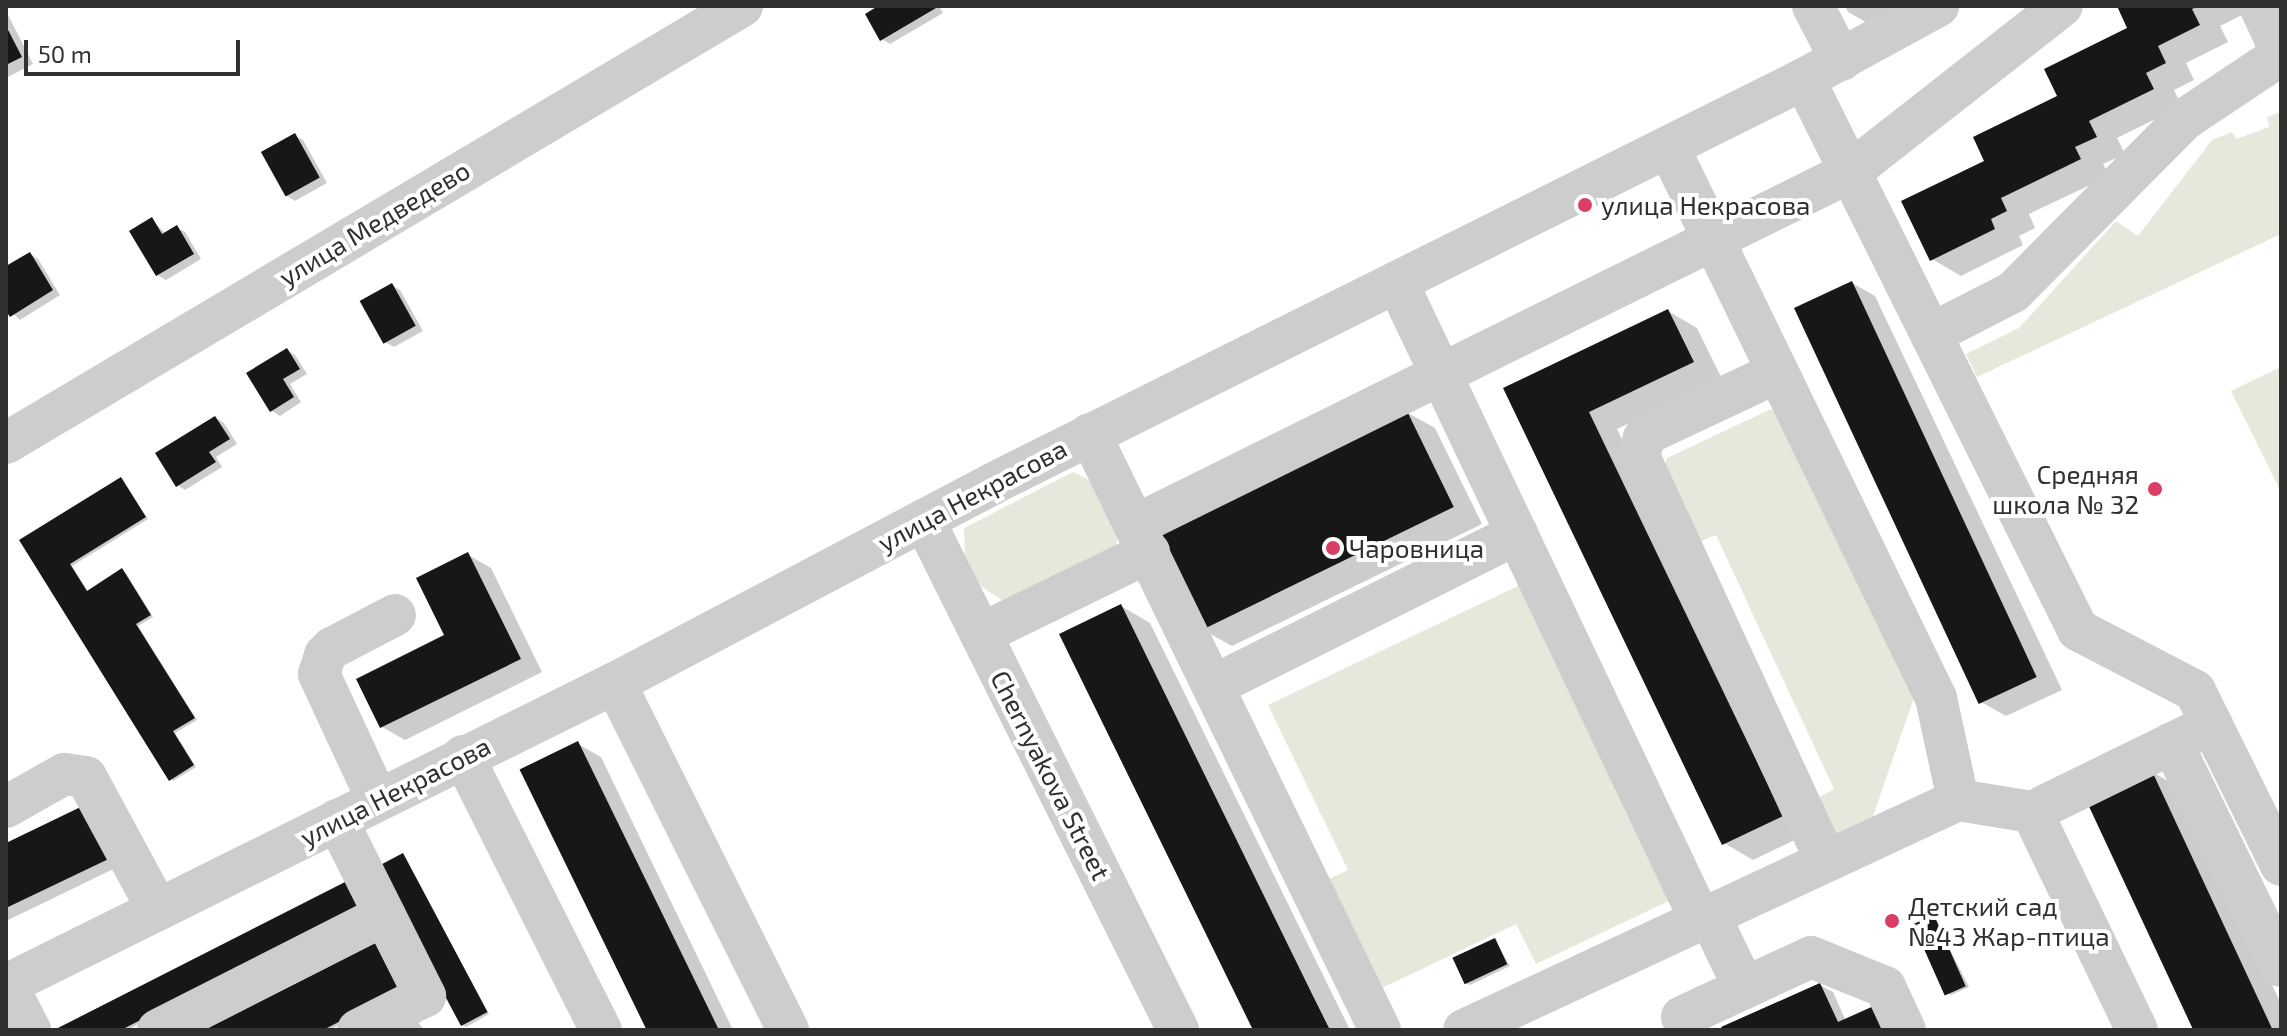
<!DOCTYPE html>
<html>
<head>
<meta charset="utf-8">
<style>
	body { margin:0 }
	#map { position:relative; width:2287px; height:1036px; overflow:hidden; background:#fff; font-family:"Exo 2",sans-serif }
	div>[style] { position:absolute }
	[style*='--x'] { left:calc(var(--x)*1px); top:calc(var(--y)*1px); width:calc(var(--w)*1px); rotate:calc(var(--a)*1deg) }
	.green>* { inset:0; background:#e5e9dc }
	.shadow>* { inset:0; background:#0003 }
	.building>* { inset:0; background:#171717; transform-origin:0 0 }
	.minor>* { height:42px; margin:-21px; padding:0 21px; transform-origin:21px; border-radius:21px; background:#cdcdcd }
	.dots>* { width:22px; height:22px; translate:-50% -50%; box-sizing:border-box; border:4px solid #fff; border-radius:50% }
	span { translate:-50% -50%; white-space:nowrap; text-align:center; line-height:1.15; -webkit-text-stroke:8px #fff; paint-order:stroke }
	.poi-label { font-size:26px; color:#303030 }
	.left { translate:0 -50%; text-align:left }
	.right { translate:-100% -50%; text-align:right }
	.street-label { font-size:26px; color:#303030 }
	.frame { position:absolute; inset:0; border:8px solid #303030; pointer-events:none }
	.scale { position:absolute; left:24px; top:40px; width:216px; height:36px; box-sizing:border-box; border:4px solid #303030; border-top:0; padding-left:10px; font-size:24px; line-height:28px; white-space:nowrap; color:#303030; -webkit-text-stroke:6px #fff; paint-order:stroke }
</style>
</head>
<body>
<div id="map">
	<div class="green">
		<i style="clip-path:polygon(2281px 112px,2281px 234px,1977px 377px,1966px 354px,2019px 328px,2116px 221px,2138px 236px,2212px 140px,2232px 132px,2236px 139px,2269px 127px,2267px 117px)"></i>
		<i style="clip-path:polygon(2281px 367px,2281px 492px,2231px 391px)"></i>
		<i style="clip-path:polygon(1771px 409px,1788px 418px,1918px 686px,1871px 822px,1837px 838px,1818px 798px,1834px 789px,1716px 535px,1696px 543px,1663px 472px,1667px 458px)"></i>
		<i style="clip-path:polygon(1073px 472px,1101px 486px,1121px 529px,1113px 554px,1009px 605px,979px 585px,965px 555px,964px 528px)"></i>
		<i style="clip-path:polygon(1524px 583px,1675px 898px,1536px 964px,1516px 924px,1380px 989px,1327px 880px,1348px 870px,1268px 705px)"></i>
	</div>
	<div class="shadow">
		<i style="clip-path:polygon(882px 6px,939px 6px,943px 13px,890px 44px,882px 39px)"></i>
		<i style="clip-path:polygon(1845px 6px,1908px 6px,1871px 25px,1848px 12px)"></i>
		<i style="clip-path:polygon(2119px 6px,2238px 6px,2242px 15px,2220px 26px,2228px 42px,2186px 63px,2194px 80px,2174px 90px,2182px 106px,2117px 138px,2125px 154px,2103px 164px,2109px 176px,2029px 214px,2035px 228px,2019px 236px,2023px 245px,1961px 276px,1932px 259px,1987px 162px,2130px 29px)"></i>
		<i style="clip-path:polygon(6px 11px,33px 64px,6px 78px)"></i>
		<i style="clip-path:polygon(295px 136px,303px 140px,327px 183px,295px 201px,287px 196px)"></i>
		<i style="clip-path:polygon(152px 220px,166px 234px,177px 228px,185px 232px,201px 259px,166px 280px,157px 275px)"></i>
		<i style="clip-path:polygon(30px 254px,38px 259px,60px 295px,20px 320px,6px 307px,6px 269px)"></i>
		<i style="clip-path:polygon(1852px 283px,1875px 296px,2062px 690px,2006px 716px,1983px 703px)"></i>
		<i style="clip-path:polygon(392px 285px,400px 290px,423px 331px,394px 347px,385px 342px)"></i>
		<i style="clip-path:polygon(1668px 311px,1697px 328px,1722px 379px,1617px 429px,1811px 832px,1753px 860px,1724px 843px,1506px 389px)"></i>
		<i style="clip-path:polygon(287px 350px,295px 355px,307px 374px,290px 384px,301px 402px,280px 416px,272px 411px)"></i>
		<i style="clip-path:polygon(1406px 412px,1435px 428px,1482px 524px,1232px 646px,1203px 630px)"></i>
		<i style="clip-path:polygon(216px 418px,224px 423px,237px 444px,216px 457px,222px 467px,185px 490px,177px 485px)"></i>
		<i style="clip-path:polygon(121px 479px,148px 519px,72px 566px,88px 592px,122px 571px,126px 573px,153px 617px,138px 626px,197px 720px,175px 733px,196px 767px,173px 781px,22px 540px)"></i>
		<i style="clip-path:polygon(468px 555px,491px 568px,542px 672px,405px 740px,382px 727px,447px 636px)"></i>
		<i style="clip-path:polygon(1121px 606px,1150px 623px,1350px 1030px,1255px 1030px)"></i>
		<i style="clip-path:polygon(578px 744px,601px 757px,733px 1030px,648px 1030px)"></i>
		<i style="clip-path:polygon(2151px 771px,2180px 788px,2281px 1004px,2281px 1030px,2196px 1030px)"></i>
		<i style="clip-path:polygon(6px 846px,130px 861px,6px 921px)"></i>
		<i style="clip-path:polygon(403px 855px,489px 1014px,466px 1027px,462px 1025px)"></i>
		<i style="clip-path:polygon(363px 910px,127px 1030px,59px 1030px)"></i>
		<i style="clip-path:polygon(1934px 918px,1969px 987px,1951px 995px,1947px 993px)"></i>
		<i style="clip-path:polygon(1495px 940px,1510px 966px,1470px 985px,1466px 983px)"></i>
		<i style="clip-path:polygon(375px 945px,402px 993px,329px 1030px,208px 1030px)"></i>
		<i style="clip-path:polygon(1820px 985px,1833px 992px,1846px 1021px,1895px 1030px,1725px 1030px)"></i>
		<i style="clip-path:polygon(418px 1022px,424px 1030px,402px 1030px)"></i>
	</div>
	<div class="building">
		<i style="clip-path:polygon(878px 6px,935px 6px,936px 8px,880px 41px,865px 14px)"></i>
		<i style="clip-path:polygon(2117px 6px,2199px 6px,2192px 9px,2200px 25px,2158px 46px,2166px 63px,2146px 73px,2154px 89px,2089px 121px,2097px 137px,2075px 147px,2081px 159px,2001px 198px,2007px 211px,1991px 219px,1995px 229px,1930px 261px,1901px 201px,1984px 161px,1973px 137px,2057px 96px,2044px 69px,2127px 28px)"></i>
		<i style="clip-path:polygon(6px 26px,22px 57px,6px 65px)"></i>
		<i style="left:295px;top:133px;width:51px;height:39px;rotate:61deg"></i>
		<i style="clip-path:polygon(152px 217px,162px 234px,177px 225px,194px 254px,156px 276px,129px 231px)"></i>
		<i style="clip-path:polygon(30px 252px,53px 290px,10px 317px,6px 311px,6px 266px)"></i>
		<i style="left:1852px;top:281px;width:437px;height:64px;rotate:65deg"></i>
		<i style="left:392px;top:283px;width:49px;height:37px;rotate:61deg"></i>
		<i style="clip-path:polygon(1668px 309px,1694px 362px,1589px 412px,1783px 816px,1722px 845px,1503px 388px)"></i>
		<i style="clip-path:polygon(287px 348px,300px 369px,283px 379px,294px 397px,270px 412px,246px 373px)"></i>
		<i style="left:1406px;top:409px;width:109px;height:281px;rotate:64deg"></i>
		<i style="clip-path:polygon(215px 416px,230px 439px,209px 452px,216px 462px,176px 487px,155px 453px)"></i>
		<i style="clip-path:polygon(121px 477px,146px 517px,70px 564px,87px 591px,122px 568px,151px 615px,136px 624px,195px 718px,173px 731px,194px 765px,169px 781px,19px 540px)"></i>
		<i style="clip-path:polygon(468px 552px,521px 659px,380px 728px,356px 679px,444px 635px,416px 578px)"></i>
		<i style="clip-path:polygon(1121px 604px,1313px 996px,1330px 1030px,1253px 1030px,1251px 1026px,1059px 634px)"></i>
		<i style="left:578px;top:741px;width:321px;height:65px;rotate:64deg"></i>
		<i style="left:2151px;top:769px;width:288px;height:72px;rotate:65deg"></i>
		<i style="clip-path:polygon(93px 801px,119px 854px,6px 908px,6px 843px)"></i>
		<i style="left:403px;top:853px;width:180px;height:30px;rotate:62deg"></i>
		<i style="clip-path:polygon(347px 881px,360px 908px,121px 1030px,54px 1030px)"></i>
		<i style="left:1934px;top:915px;width:78px;height:23px;rotate:66deg"></i>
		<i style="left:1495px;top:938px;width:29px;height:47px;rotate:65deg"></i>
		<i style="clip-path:polygon(375px 943px,399px 991px,323px 1030px,204px 1030px)"></i>
		<i style="clip-path:polygon(1820px 983px,1838px 1022px,1876px 1005px,1887px 1030px,1723px 1030px,1721px 1027px)"></i>
	</div>
	<div class="minor">
		<i style="--x:1813;--y:6;--w:61;--a:62.6"></i>
		<i style="--x:2260;--y:6;--w:51;--a:65.5"></i>
		<i style="--x:1804;--y:79;--w:615;--a:63.56"></i>
		<i style="--x:2078;--y:630;--w:132;--a:27.5"></i>
		<i style="--x:2195;--y:691;--w:194;--a:63.7"></i>
		<i style="--x:1669;--y:148;--w:611;--a:64.11"></i>
		<i style="--x:1936;--y:698;--w:104;--a:77.8"></i>
		<i style="--x:1397;--y:282;--w:705;--a:64.56"></i>
		<i style="--x:1931;--y:334;--w:92;--a:-27.1"></i>
		<i style="--x:2013;--y:292;--w:244;--a:-45.2"></i>
		<i style="--x:2185;--y:119;--w:115;--a:-33.7"></i>
		<i style="--x:1776;--y:373;--w:137;--a:154.9"></i>
		<i style="--x:1652;--y:431;--w:11;--a:139"></i>
		<i style="--x:1644;--y:438;--w:19;--a:106"></i>
		<i style="--x:1639;--y:456;--w:445;--a:65.2"></i>
		<i style="--x:1090;--y:434;--w:663;--a:64.05"></i>
		<i style="--x:6;--y:443;--w:856;--a:-30.7"></i>
		<i style="--x:924;--y:520;--w:570;--a:63.52"></i>
		<i style="--x:1136;--y:525;--w:796;--a:-26.31"></i>
		<i style="--x:1850;--y:172;--w:269;--a:-38.1"></i>
		<i style="--x:981;--y:634;--w:187;--a:-26"></i>
		<i style="--x:615;--y:683;--w:388;--a:63.5"></i>
		<i style="--x:1215;--y:685;--w:338;--a:-26.6"></i>
		<i style="--x:2172;--y:743;--w:248;--a:64"></i>
		<i style="--x:463;--y:756;--w:307;--a:63.3"></i>
		<i style="--x:377;--y:799;--w:138;--a:-114.9"></i>
		<i style="--x:319;--y:674;--w:20;--a:-72"></i>
		<i style="--x:325;--y:655;--w:10;--a:-45"></i>
		<i style="--x:332;--y:648;--w:71;--a:-27.6"></i>
		<i style="--x:6;--y:807;--w:67;--a:-29.6"></i>
		<i style="--x:64;--y:774;--w:22;--a:8"></i>
		<i style="--x:86;--y:777;--w:151;--a:61.6"></i>
		<i style="--x:2032;--y:812;--w:242;--a:64.3"></i>
		<i style="--x:337;--y:820;--w:197;--a:63.4"></i>
		<i style="--x:425;--y:996;--w:75;--a:153.1"></i>
		<i style="--x:1709;--y:915;--w:80;--a:64.1"></i>
		<i style="--x:6;--y:985;--w:680;--a:-26.38"></i>
		<i style="--x:615;--y:683;--w:426;--a:-27.8"></i>
		<i style="--x:992;--y:484;--w:907;--a:-26.51"></i>
		<i style="--x:1804;--y:79;--w:153;--a:-28.6"></i>
		<i style="--x:7;--y:985;--w:51;--a:62.9"></i>
		<i style="--x:158;--y:1030;--w:254;--a:-26.9"></i>
		<i style="--x:1464;--y:1030;--w:545;--a:-24.97"></i>
		<i style="--x:1958;--y:800;--w:75;--a:9.2"></i>
		<i style="--x:2032;--y:812;--w:200;--a:-26.1"></i>
		<i style="--x:1688;--y:1030;--w:14;--a:-115"></i>
		<i style="--x:1682;--y:1017;--w:142;--a:-24.9"></i>
		<i style="--x:1811;--y:957;--w:80;--a:22.1"></i>
		<i style="--x:1885;--y:987;--w:47;--a:65.1"></i>
	</div>
	<div class="dots">
		<i style="left:1585px;top:205px;background:#da3e64"></i>
		<i style="left:2155px;top:489px;background:#da3e64"></i>
		<i style="left:1333px;top:548px;background:#da3e64"></i>
		<i style="left:1892px;top:921px;background:#da3e64"></i>
	</div>
	<div class="poi-label">
		<span class="left" style="left:1601px;top:205px">улица Некрасова</span>
		<span class="right" style="left:2139px;top:489px">Средняя<br>школа № 32</span>
		<span class="left" style="left:1349px;top:548px">Чаровница</span>
		<span class="left" style="left:1908px;top:921px">Детский сад<br>№43 Жар-птица</span>
	</div>
	<div class="street-label">
		<span style="left:374px;top:223px;rotate:-31deg">улица Медведево</span>
		<span style="left:972px;top:495px;rotate:-28deg">улица Некрасова</span>
		<span style="left:1051px;top:775px;rotate:63deg">Chernyakova Street</span>
		<span style="left:395px;top:791px;rotate:-27deg">улица Некрасова</span>
	</div>
	<div class="frame"></div>
	<div class="scale">50 m</div>
</div>
</body>
</html>
